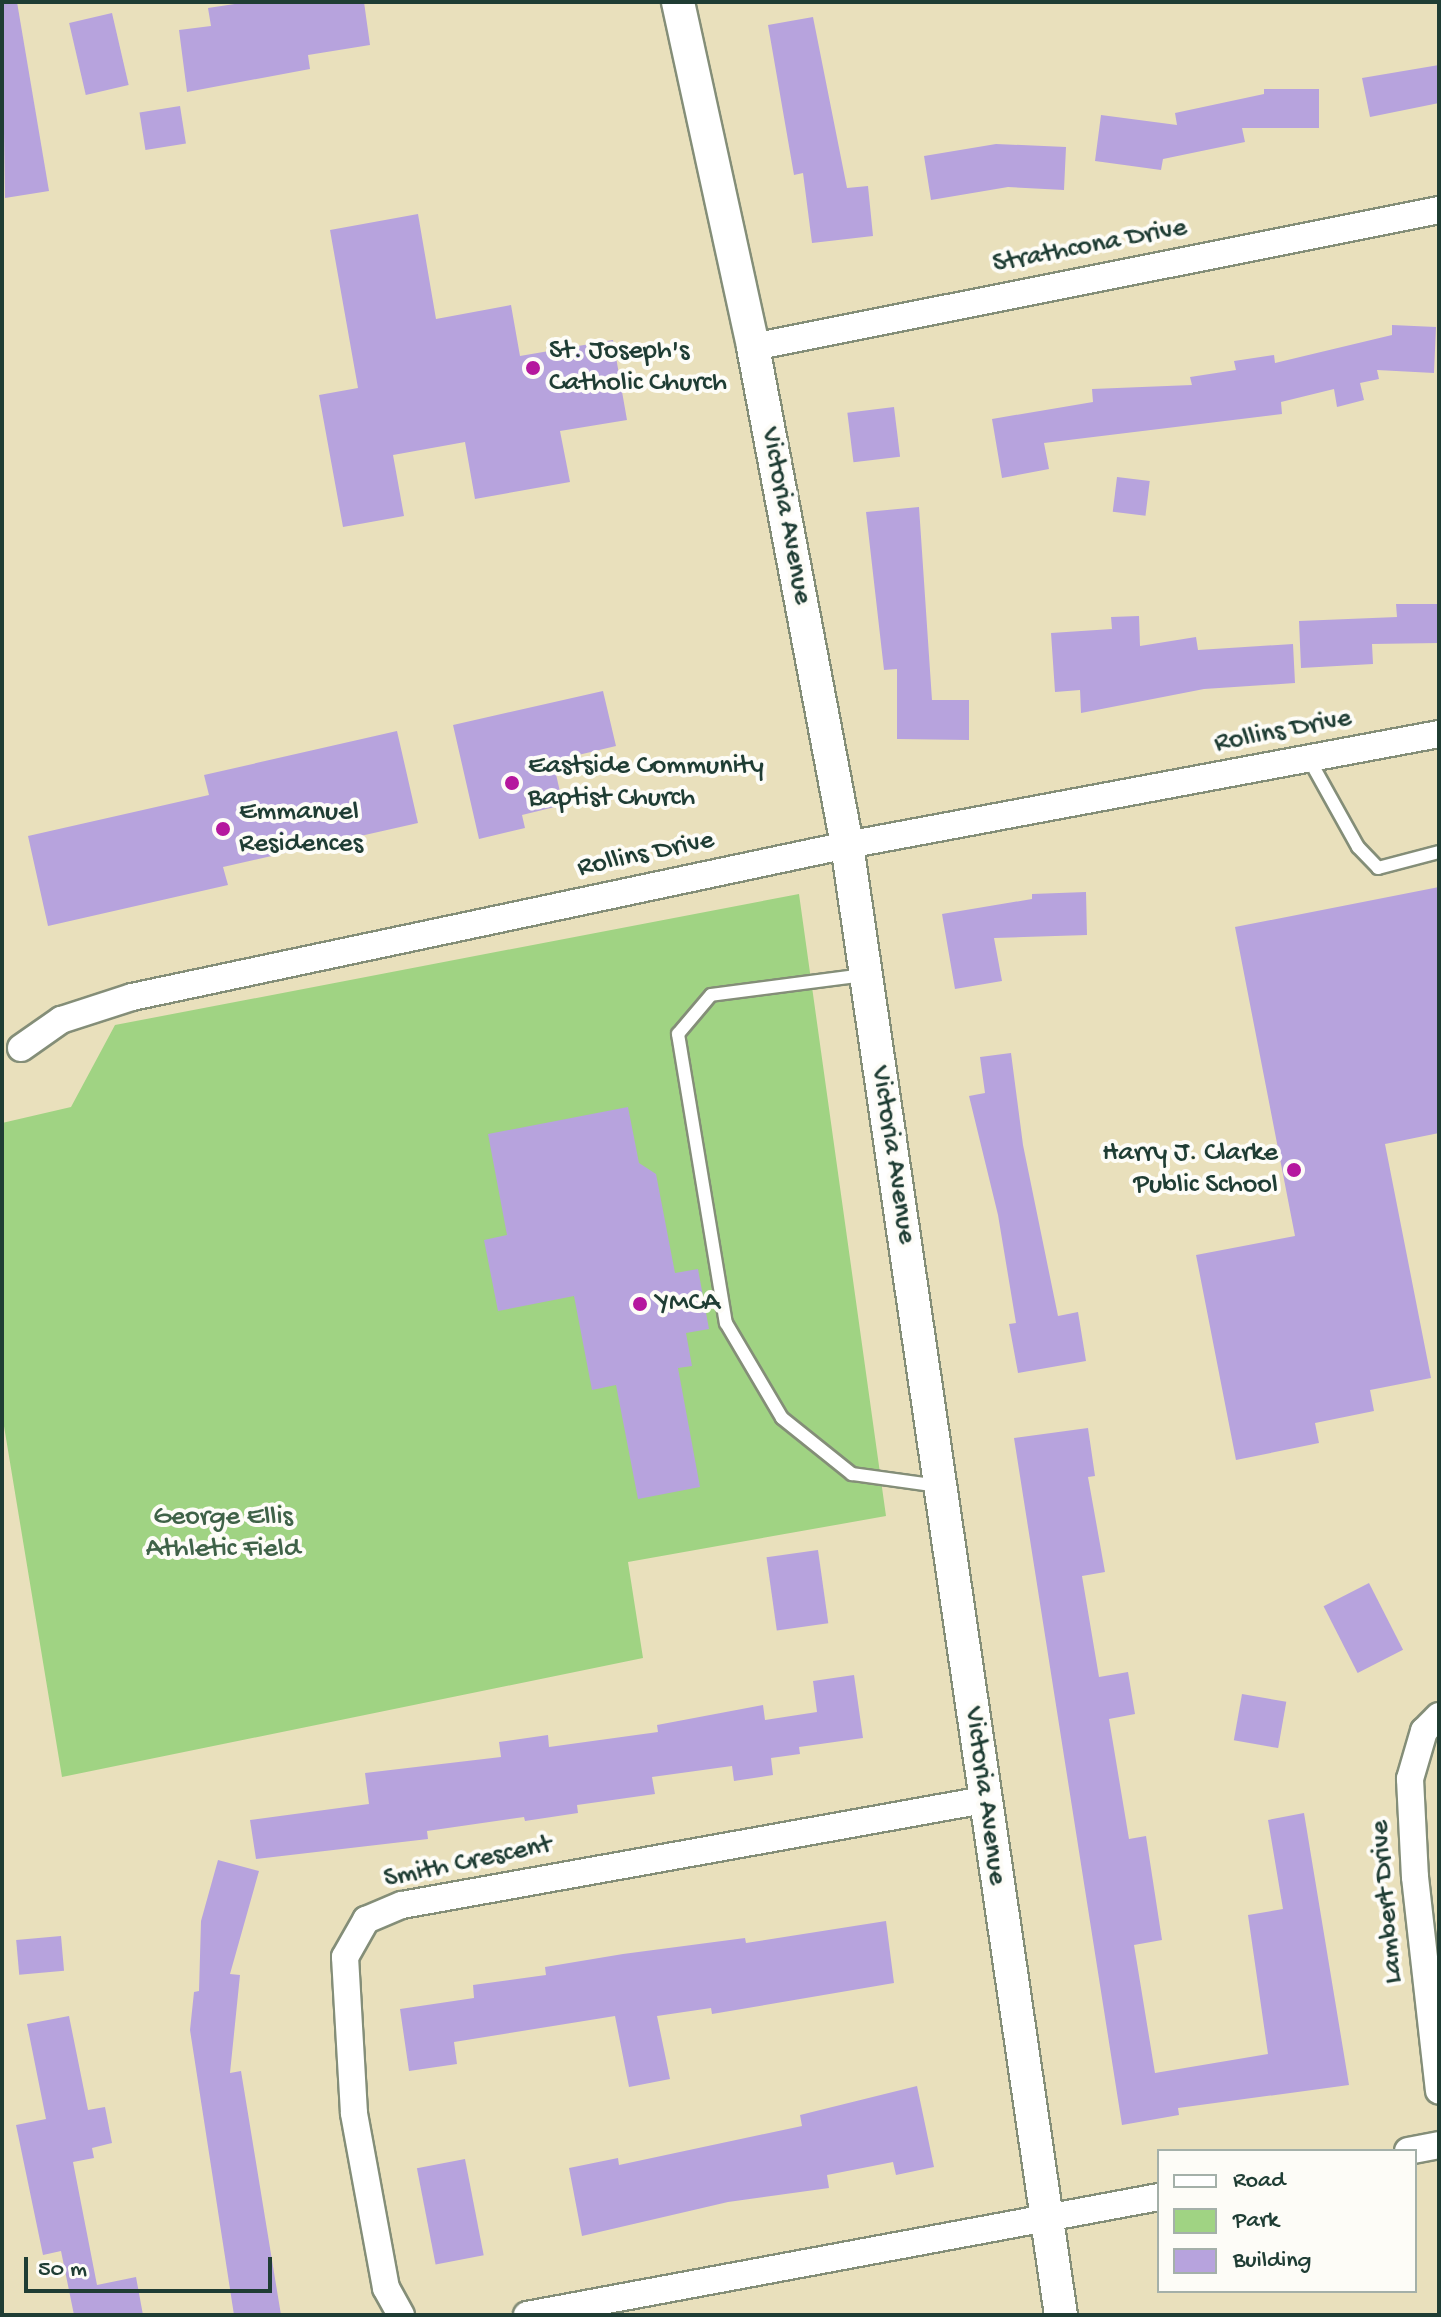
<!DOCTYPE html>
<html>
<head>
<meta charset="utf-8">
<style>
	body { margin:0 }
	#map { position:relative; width:1441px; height:2317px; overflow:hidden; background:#e9e0bc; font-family:"Gochi Hand",sans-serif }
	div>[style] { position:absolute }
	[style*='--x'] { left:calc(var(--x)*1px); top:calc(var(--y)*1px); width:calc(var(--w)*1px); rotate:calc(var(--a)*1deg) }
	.green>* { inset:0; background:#a0d383 }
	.building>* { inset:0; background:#b7a3dd; transform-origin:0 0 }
	.roads { filter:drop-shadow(2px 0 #848e78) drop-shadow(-2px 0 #848e78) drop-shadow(0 2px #848e78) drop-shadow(0 -2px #848e78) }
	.service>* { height:12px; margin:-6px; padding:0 6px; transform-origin:6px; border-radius:6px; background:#fff }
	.minor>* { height:26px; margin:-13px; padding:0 13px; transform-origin:13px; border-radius:13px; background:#fff }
	.tertiary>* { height:32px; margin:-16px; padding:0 16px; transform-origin:16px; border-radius:16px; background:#fff }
	.dots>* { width:22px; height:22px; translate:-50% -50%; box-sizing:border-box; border:4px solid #fdfcf7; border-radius:50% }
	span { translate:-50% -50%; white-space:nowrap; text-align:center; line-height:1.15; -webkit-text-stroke:8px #fdfcf7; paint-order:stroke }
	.street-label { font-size:28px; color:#1f3d34 }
	.poi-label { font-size:28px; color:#1f3d34 }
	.left { translate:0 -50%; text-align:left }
	.right { translate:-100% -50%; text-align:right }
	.park-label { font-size:28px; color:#3f6248 }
	.frame { position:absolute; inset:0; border:4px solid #1f3d34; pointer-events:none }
	.legend { position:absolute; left:1157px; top:2149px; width:260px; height:144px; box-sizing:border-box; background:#fdfcf7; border:2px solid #a4b0a9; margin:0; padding:10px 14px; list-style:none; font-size:24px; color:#1f3d34 }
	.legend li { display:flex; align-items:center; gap:16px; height:40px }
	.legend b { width:40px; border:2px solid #a4b0a9 }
	.scale { position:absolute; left:24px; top:2257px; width:248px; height:36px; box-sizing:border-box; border:4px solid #1f3d34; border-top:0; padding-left:10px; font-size:24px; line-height:28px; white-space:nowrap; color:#1f3d34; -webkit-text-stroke:6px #fdfcf7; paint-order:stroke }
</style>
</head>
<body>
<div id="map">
	<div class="green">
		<i style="clip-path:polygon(799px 894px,886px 1516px,628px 1562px,643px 1658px,62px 1777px,2px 1414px,2px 1123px,71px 1107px,115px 1025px)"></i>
	</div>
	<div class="building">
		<i style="clip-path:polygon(2px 2px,17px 2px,49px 191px,5px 198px)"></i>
		<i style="clip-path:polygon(248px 2px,364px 2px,370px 45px,308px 55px,310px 69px,187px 92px,179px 30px,211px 26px,208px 8px)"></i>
		<i style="left:112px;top:13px;width:74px;height:44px;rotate:77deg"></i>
		<i style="clip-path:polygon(813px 17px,847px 188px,868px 186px,873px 236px,812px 243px,803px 173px,794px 175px,768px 25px)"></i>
		<i style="clip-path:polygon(1439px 65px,1439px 103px,1370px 117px,1362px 78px)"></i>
		<i style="clip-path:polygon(1264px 89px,1319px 89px,1319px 128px,1242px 128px,1245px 142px,1163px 159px,1161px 170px,1095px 161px,1101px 115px,1177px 125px,1175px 113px,1264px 94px)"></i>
		<i style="left:180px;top:106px;width:38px;height:41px;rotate:81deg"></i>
		<i style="clip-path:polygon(996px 144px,1066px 147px,1064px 190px,1008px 187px,931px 200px,924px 156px)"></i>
		<i style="clip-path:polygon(418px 214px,436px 319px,511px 305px,520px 356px,613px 340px,627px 420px,560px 431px,570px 482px,475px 499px,465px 442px,393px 455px,404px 516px,343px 527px,319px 395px,358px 388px,330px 230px)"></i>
		<i style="clip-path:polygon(1392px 325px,1436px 327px,1434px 373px,1377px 370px,1379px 379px,1360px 383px,1364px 400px,1337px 407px,1334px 389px,1281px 402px,1282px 414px,1044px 443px,1049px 469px,1002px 478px,992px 419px,1093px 402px,1092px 389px,1192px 385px,1190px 377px,1236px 370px,1234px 361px,1274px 355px,1275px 363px,1392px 335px)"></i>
		<i style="left:894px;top:407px;width:50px;height:47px;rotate:83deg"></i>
		<i style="left:1117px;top:477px;width:33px;height:35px;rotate:7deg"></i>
		<i style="clip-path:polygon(919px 507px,932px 700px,969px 700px,969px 740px,897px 739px,897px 669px,884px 670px,866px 512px)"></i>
		<i style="clip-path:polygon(1396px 604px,1439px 604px,1439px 643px,1372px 644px,1373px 664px,1301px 668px,1299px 621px,1397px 617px)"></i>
		<i style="clip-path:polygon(1139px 616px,1140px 646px,1196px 637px,1198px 650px,1293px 644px,1295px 683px,1204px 689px,1081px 713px,1080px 690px,1055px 692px,1051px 633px,1112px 629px,1111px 617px)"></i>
		<i style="clip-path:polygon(603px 691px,616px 746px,553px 761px,563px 805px,522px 815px,525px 828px,479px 839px,453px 725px)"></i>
		<i style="clip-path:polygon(397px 731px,418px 823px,223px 867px,228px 885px,48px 926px,28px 836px,209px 795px,204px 775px)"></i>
		<i style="clip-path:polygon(1439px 887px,1439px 1133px,1385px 1144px,1431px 1378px,1370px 1390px,1374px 1411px,1315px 1423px,1319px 1443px,1236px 1460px,1196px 1255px,1295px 1236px,1235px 927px)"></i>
		<i style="clip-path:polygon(1086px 892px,1087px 935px,994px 938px,1002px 981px,955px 989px,942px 914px,1032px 899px,1032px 894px)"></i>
		<i style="clip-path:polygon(1011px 1053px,1023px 1145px,1058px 1316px,1078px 1312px,1086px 1361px,1018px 1373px,1009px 1324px,1016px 1323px,998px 1215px,969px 1096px,985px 1093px,980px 1057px)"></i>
		<i style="clip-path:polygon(628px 1107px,639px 1163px,656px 1174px,675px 1273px,698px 1269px,709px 1329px,686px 1333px,692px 1366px,678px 1368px,700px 1487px,638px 1499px,616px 1385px,592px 1390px,574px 1296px,498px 1311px,484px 1240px,507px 1235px,488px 1134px)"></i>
		<i style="clip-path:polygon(1088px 1428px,1095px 1476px,1088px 1477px,1105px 1572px,1082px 1576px,1099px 1677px,1128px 1672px,1135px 1714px,1109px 1719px,1129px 1839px,1146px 1836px,1162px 1940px,1134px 1945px,1155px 2073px,1268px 2054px,1248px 1915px,1283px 1909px,1268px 1820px,1304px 1813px,1349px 2085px,1178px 2108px,1179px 2115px,1122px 2125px,1014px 1438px)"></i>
		<i style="left:818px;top:1550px;width:74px;height:52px;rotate:82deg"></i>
		<i style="left:1369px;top:1583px;width:75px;height:51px;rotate:63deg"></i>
		<i style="clip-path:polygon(854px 1675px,863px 1738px,799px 1747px,800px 1754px,771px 1758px,773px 1775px,734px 1781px,732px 1766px,652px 1777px,655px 1794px,577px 1805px,578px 1813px,525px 1821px,524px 1817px,427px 1831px,428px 1839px,256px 1859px,250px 1820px,369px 1804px,365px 1773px,501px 1757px,499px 1742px,548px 1735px,549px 1747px,658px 1732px,657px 1725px,763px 1705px,765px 1720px,817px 1712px,813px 1681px)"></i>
		<i style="left:1242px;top:1694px;width:45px;height:47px;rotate:10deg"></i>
		<i style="clip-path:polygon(218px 1860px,259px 1871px,230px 1974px,240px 1975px,230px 2073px,241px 2071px,281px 2315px,234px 2315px,190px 2030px,194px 1992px,199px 1991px,201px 1921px)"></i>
		<i style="clip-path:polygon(886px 1921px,894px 1983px,712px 2014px,711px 2008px,657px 2016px,670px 2079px,629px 2087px,615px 2016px,454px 2042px,457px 2064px,409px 2071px,400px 2009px,474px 1998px,473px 1985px,546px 1975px,545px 1967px,623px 1954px,745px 1938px,746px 1943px)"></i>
		<i style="left:61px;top:1936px;width:35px;height:45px;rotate:85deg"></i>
		<i style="clip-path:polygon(69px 2016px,88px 2110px,105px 2107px,112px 2143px,92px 2148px,94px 2158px,73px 2162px,97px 2285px,136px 2277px,143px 2315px,74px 2315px,61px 2251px,43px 2255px,16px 2125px,46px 2119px,27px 2024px)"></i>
		<i style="clip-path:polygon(917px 2086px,934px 2167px,896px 2175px,893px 2162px,827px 2175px,829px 2188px,728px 2202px,582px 2236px,569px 2168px,618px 2158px,619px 2165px,802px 2126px,800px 2115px)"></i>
		<i style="left:465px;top:2159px;width:98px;height:49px;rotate:79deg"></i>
	</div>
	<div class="roads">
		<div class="service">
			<i style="--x:1309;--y:759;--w:101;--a:60.9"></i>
			<i style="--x:1358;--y:847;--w:29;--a:46"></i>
			<i style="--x:1378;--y:868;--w:63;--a:-14.7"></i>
			<i style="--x:864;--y:975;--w:154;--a:172.6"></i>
			<i style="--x:711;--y:995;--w:51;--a:130.2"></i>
			<i style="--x:678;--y:1034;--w:293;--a:80.6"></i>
			<i style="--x:726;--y:1323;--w:110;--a:59.5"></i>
			<i style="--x:782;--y:1418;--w:90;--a:38.7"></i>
			<i style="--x:852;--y:1474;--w:87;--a:7.9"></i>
		</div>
		<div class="minor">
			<i style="--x:753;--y:347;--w:700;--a:-11.29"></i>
			<i style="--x:21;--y:1048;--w:49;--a:-35"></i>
			<i style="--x:61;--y:1020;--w:75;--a:-17.9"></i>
			<i style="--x:132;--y:997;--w:731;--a:-12"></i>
			<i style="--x:847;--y:845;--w:602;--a:-10.62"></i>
			<i style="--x:1439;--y:1716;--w:21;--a:135"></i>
			<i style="--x:1424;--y:1731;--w:50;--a:106.3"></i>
			<i style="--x:1410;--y:1779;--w:98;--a:87.1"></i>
			<i style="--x:1415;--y:1877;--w:215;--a:83.6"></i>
			<i style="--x:1408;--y:2151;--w:32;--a:-11"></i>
			<i style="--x:401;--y:2315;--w:31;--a:-119"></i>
			<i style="--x:386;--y:2288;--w:178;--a:-100.4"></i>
			<i style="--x:354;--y:2113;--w:156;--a:-93.3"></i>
			<i style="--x:345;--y:1957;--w:43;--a:-60.4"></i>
			<i style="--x:366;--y:1920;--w:39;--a:-23"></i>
			<i style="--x:402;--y:1905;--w:591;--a:-10.23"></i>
			<i style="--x:527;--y:2315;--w:643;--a:-10.58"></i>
		</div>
		<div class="tertiary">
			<i style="--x:678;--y:2;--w:353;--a:77.7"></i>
			<i style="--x:753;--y:347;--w:507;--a:79.31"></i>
			<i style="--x:847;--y:845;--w:1485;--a:81.72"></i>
		</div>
	</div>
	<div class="dots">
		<i style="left:533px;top:368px;background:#b5179e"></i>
		<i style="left:512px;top:783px;background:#b5179e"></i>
		<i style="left:223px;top:829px;background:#b5179e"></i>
		<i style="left:1294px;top:1170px;background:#b5179e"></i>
		<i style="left:640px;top:1304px;background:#b5179e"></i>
	</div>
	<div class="street-label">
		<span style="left:1090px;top:247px;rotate:-11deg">Strathcona Drive</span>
		<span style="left:785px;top:516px;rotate:79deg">Victoria Avenue</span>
		<span style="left:1283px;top:732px;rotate:-11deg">Rollins Drive</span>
		<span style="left:646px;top:855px;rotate:-12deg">Rollins Drive</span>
		<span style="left:892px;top:1155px;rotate:81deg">Victoria Avenue</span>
		<span style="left:984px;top:1796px;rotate:82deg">Victoria Avenue</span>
		<span style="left:468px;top:1863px;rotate:-12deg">Smith Crescent</span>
		<span style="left:1388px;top:1902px;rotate:-95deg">Lambert Drive</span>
	</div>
	<div class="poi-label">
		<span class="left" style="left:549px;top:368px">St. Joseph's<br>Catholic Church</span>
		<span class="left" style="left:528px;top:783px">Eastside Community<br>Baptist Church</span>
		<span class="left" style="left:239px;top:829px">Emmanuel<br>Residences</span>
		<span class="right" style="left:1278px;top:1170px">Harry J. Clarke<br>Public School</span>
		<span class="left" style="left:656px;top:1304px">YMCA</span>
	</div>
	<div class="park-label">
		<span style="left:223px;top:1534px">George Ellis<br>Athletic Field</span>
	</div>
	<div class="frame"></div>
	<ul class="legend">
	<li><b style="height:10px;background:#fff"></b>Road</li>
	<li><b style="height:22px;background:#a0d383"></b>Park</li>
	<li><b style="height:22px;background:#b7a3dd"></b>Building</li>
	</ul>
	<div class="scale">50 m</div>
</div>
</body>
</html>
